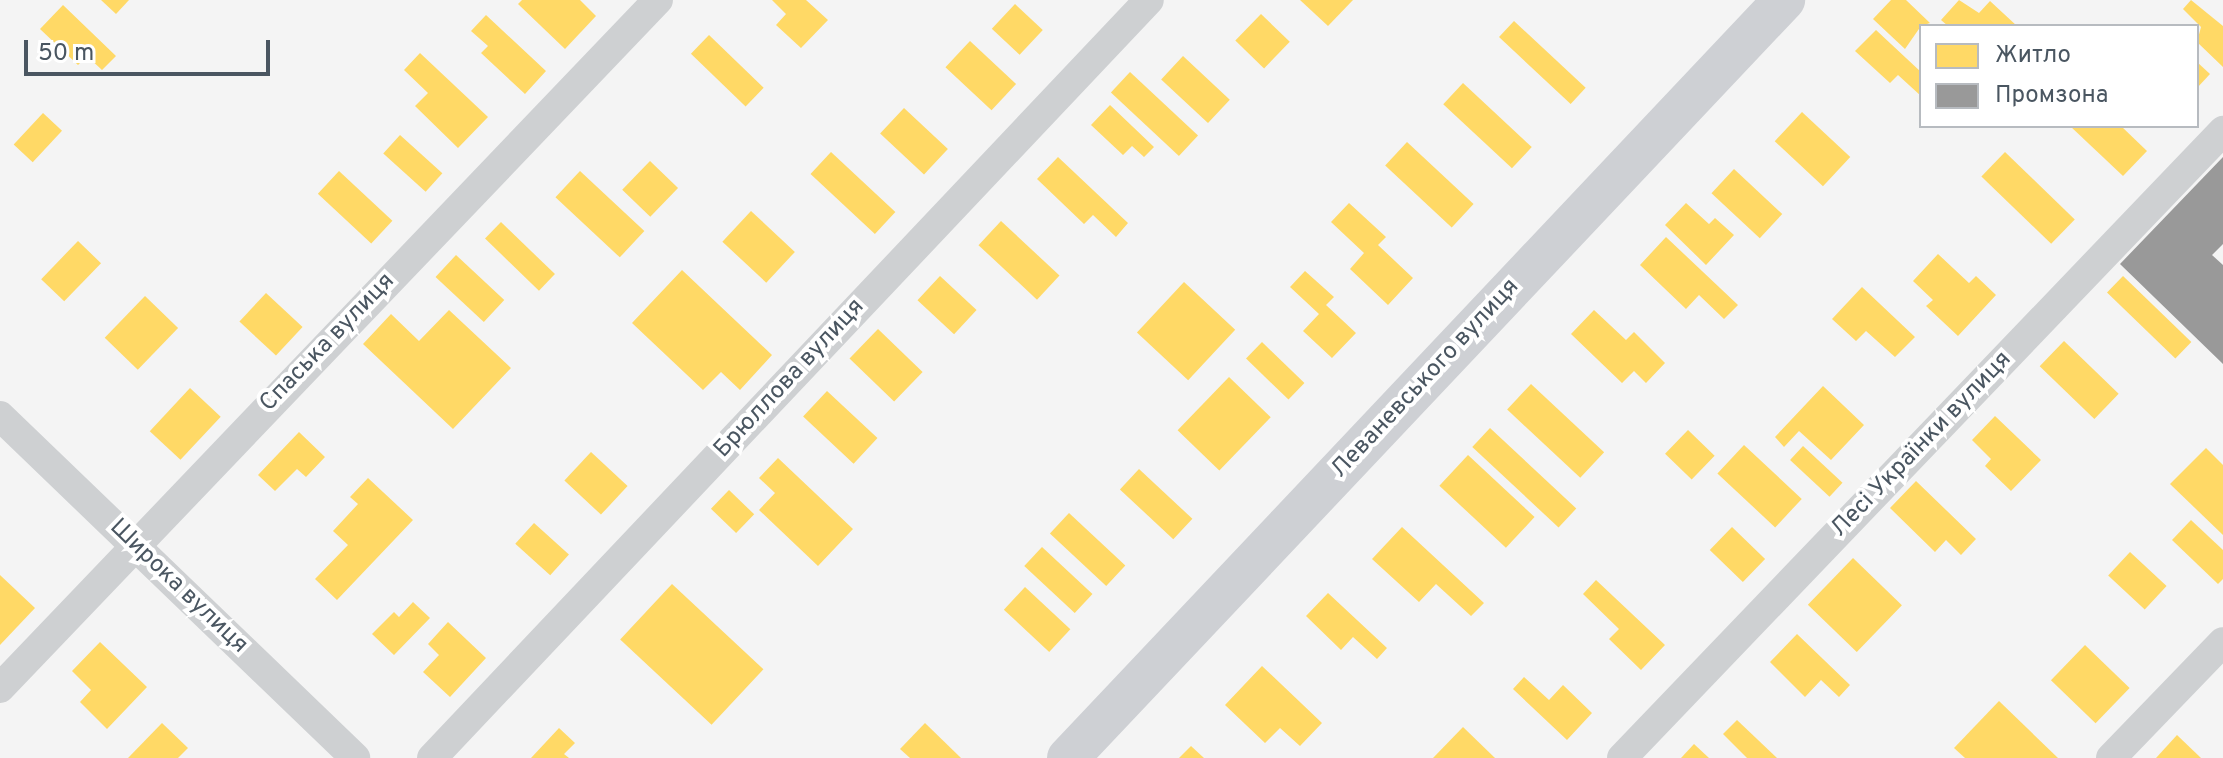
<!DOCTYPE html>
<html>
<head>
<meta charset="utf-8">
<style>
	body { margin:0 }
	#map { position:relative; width:2223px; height:758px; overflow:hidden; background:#f4f4f4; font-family:Overpass,sans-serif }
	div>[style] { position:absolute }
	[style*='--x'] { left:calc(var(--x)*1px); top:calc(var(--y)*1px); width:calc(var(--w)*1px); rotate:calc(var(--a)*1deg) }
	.homes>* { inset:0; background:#ffd966; transform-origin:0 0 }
	.industry>* { inset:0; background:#999 }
	.street>* { height:30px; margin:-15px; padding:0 15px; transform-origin:15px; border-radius:15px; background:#ced0d2 }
	.secondary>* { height:42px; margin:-21px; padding:0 21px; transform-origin:21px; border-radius:21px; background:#ced0d4 }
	span { translate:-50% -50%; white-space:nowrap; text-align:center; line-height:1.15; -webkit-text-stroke:8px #fff; paint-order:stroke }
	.street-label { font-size:24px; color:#4a5661 }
	.legend { position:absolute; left:1919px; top:24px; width:280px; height:104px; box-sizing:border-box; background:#fff; border:2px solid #b7bbc0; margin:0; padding:10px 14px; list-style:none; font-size:24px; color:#4a5661 }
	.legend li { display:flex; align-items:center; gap:16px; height:40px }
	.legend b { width:40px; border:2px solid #b7bbc0 }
	.scale { position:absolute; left:24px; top:40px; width:246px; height:36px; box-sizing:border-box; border:4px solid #4a5661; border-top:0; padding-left:10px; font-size:24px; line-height:28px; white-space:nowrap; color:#4a5661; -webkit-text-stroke:6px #fff; paint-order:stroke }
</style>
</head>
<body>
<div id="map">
	<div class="homes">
		<i style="clip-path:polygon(101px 0,129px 0,116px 14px)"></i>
		<i style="clip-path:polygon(522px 0,580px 0,596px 16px,565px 49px,518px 4px)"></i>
		<i style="clip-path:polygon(772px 0,806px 0,828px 20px,801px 48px,776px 25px,786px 14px)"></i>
		<i style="clip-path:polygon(1300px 0,1353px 0,1328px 26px)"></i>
		<i style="clip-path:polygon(1891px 0,1906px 0,1930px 23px,1921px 26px,1905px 49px,1873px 19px)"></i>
		<i style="clip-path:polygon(1959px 0,1979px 13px,1990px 1px,2017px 26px,1948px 26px,1941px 20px)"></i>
		<i style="clip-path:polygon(2191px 0,2223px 26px,2223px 67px,2197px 42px,2201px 27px,2183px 9px)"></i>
		<i style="left:1015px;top:4px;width:38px;height:34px;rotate:43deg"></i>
		<i style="clip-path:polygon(63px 5px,116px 56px,102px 70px,87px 56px,78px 65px,40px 29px)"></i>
		<i style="left:1261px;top:14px;width:40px;height:37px;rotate:44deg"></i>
		<i style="clip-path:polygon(486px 15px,546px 71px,525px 94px,481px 53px,488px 46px,471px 31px)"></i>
		<i style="left:1514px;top:21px;width:98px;height:22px;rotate:43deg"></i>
		<i style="clip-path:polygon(1876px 30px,1921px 72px,1921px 96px,1898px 75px,1890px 83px,1855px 51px)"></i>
		<i style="left:709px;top:35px;width:76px;height:26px;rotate:44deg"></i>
		<i style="left:970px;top:41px;width:63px;height:36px;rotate:43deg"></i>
		<i style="clip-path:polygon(420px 53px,488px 117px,458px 148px,415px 106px,428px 93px,404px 70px)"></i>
		<i style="left:1183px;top:56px;width:64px;height:32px;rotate:43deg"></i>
		<i style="clip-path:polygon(2197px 62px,2210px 74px,2197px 88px)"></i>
		<i style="left:1130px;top:72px;width:93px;height:28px;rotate:43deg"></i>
		<i style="left:1463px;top:83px;width:94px;height:29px;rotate:43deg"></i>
		<i style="clip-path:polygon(1110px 105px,1154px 147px,1144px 157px,1132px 146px,1123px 155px,1091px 125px)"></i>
		<i style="left:904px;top:108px;width:60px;height:35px;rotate:43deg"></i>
		<i style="left:1802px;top:112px;width:66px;height:40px;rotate:43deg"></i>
		<i style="left:43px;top:113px;width:26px;height:43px;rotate:43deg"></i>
		<i style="clip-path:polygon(2070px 126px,2121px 126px,2147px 151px,2123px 176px)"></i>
		<i style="left:400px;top:135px;width:57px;height:25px;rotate:42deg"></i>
		<i style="left:1407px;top:142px;width:91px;height:32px;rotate:43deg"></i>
		<i style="left:831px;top:152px;width:88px;height:30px;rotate:43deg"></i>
		<i style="left:2005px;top:152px;width:97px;height:34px;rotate:44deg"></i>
		<i style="clip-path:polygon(1058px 157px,1128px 223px,1116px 237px,1093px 215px,1084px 224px,1037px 179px)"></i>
		<i style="left:650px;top:161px;width:39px;height:40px;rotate:44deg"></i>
		<i style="left:1734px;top:169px;width:66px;height:33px;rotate:43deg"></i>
		<i style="left:339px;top:171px;width:73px;height:31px;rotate:43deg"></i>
		<i style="left:580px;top:171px;width:88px;height:36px;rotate:43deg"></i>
		<i style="clip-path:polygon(1349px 203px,1386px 237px,1378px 245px,1413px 278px,1388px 305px,1350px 269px,1364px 253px,1331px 222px)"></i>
		<i style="clip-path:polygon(1686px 203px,1709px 224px,1715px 218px,1734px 235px,1706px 265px,1665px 225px)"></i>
		<i style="left:751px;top:211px;width:60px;height:42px;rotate:43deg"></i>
		<i style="left:1001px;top:221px;width:80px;height:33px;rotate:43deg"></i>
		<i style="left:501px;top:222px;width:75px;height:23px;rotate:44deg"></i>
		<i style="clip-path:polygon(1666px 237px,1738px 305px,1724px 319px,1699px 295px,1686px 309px,1640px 265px)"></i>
		<i style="left:78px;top:241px;width:32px;height:53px;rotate:44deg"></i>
		<i style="clip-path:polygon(1938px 254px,1969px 283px,1976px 276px,1996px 295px,1958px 336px,1926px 306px,1933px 300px,1913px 281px)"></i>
		<i style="left:456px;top:255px;width:66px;height:30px;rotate:43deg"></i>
		<i style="clip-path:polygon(682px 270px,772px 355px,740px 390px,721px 372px,703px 390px,632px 323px)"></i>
		<i style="clip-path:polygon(1305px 271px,1334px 297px,1326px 305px,1356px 333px,1332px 358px,1303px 331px,1319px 314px,1290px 287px)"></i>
		<i style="left:940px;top:276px;width:50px;height:33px;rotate:43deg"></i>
		<i style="left:2123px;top:276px;width:95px;height:23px;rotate:44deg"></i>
		<i style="left:1184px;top:282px;width:70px;height:69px;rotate:43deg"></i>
		<i style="clip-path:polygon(1862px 287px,1915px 337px,1895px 357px,1866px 331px,1856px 341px,1832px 319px)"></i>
		<i style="left:266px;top:293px;width:50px;height:39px;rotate:43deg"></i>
		<i style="left:145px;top:296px;width:46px;height:58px;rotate:44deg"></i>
		<i style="clip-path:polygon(449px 310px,511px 368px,453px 429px,363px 344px,391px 314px,419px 341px)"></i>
		<i style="clip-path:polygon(1594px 310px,1626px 340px,1634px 332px,1665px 363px,1646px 383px,1634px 371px,1622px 383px,1571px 334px)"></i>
		<i style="left:878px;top:329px;width:62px;height:41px;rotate:44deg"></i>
		<i style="left:2064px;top:341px;width:76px;height:35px;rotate:44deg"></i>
		<i style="left:1262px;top:342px;width:59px;height:23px;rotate:44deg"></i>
		<i style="left:1229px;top:377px;width:58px;height:74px;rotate:44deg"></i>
		<i style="left:1531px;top:384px;width:100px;height:35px;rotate:43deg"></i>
		<i style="clip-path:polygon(1823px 386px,1864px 425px,1831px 460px,1799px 431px,1784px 447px,1775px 437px)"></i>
		<i style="left:190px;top:388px;width:42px;height:59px;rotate:43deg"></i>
		<i style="left:827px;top:391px;width:69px;height:35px;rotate:43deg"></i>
		<i style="clip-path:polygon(1995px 416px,2041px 460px,2011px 491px,1985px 466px,1991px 459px,1972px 440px)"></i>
		<i style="left:1490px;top:428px;width:118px;height:26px;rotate:43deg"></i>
		<i style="left:1688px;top:430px;width:37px;height:33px;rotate:44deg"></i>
		<i style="clip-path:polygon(299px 432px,325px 457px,306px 477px,297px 469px,275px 491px,258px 475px)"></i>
		<i style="left:1744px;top:445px;width:79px;height:39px;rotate:43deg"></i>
		<i style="left:1803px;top:446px;width:54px;height:19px;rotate:43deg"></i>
		<i style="clip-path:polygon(2206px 448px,2223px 465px,2223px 535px,2170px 484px)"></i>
		<i style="left:591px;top:452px;width:50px;height:39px;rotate:43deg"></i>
		<i style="left:1468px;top:455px;width:91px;height:42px;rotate:43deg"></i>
		<i style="clip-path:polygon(778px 458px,853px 529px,818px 566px,759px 510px,775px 493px,759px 478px)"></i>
		<i style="left:1139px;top:469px;width:73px;height:28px;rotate:43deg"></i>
		<i style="clip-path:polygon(368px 478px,413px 520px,337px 600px,315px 579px,348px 545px,333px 531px,358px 504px,350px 497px)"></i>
		<i style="clip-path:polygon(1916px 481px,1976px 539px,1961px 555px,1946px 540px,1935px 552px,1890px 508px)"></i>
		<i style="left:729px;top:490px;width:35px;height:26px;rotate:44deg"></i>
		<i style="left:1069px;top:513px;width:77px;height:28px;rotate:43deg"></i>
		<i style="clip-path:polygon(2191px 520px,2223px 550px,2223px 579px,2218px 584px,2172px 540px)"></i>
		<i style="left:534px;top:523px;width:47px;height:28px;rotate:42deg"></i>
		<i style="clip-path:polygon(1402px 527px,1484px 603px,1471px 616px,1436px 584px,1419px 602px,1372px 559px)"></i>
		<i style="left:1732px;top:527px;width:46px;height:32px;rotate:44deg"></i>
		<i style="left:1042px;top:547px;width:69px;height:26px;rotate:43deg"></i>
		<i style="left:2130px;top:552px;width:50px;height:32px;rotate:43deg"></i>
		<i style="left:1853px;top:558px;width:68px;height:65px;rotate:44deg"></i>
		<i style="clip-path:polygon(0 575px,35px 608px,0 645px)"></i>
		<i style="clip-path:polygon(1596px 580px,1665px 645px,1641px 670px,1609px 639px,1619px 629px,1583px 594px)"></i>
		<i style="left:672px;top:584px;width:125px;height:76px;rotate:43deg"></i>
		<i style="left:1025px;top:587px;width:62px;height:31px;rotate:43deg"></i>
		<i style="clip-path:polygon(1328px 593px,1387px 648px,1377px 659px,1353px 637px,1341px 650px,1306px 616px)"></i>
		<i style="clip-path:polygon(413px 602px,430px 618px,394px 655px,372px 634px,394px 612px,399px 617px)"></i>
		<i style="clip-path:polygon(448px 622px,486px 658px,450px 697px,423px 672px,439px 655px,428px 644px)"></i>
		<i style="clip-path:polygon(1797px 634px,1850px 685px,1839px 697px,1821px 680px,1805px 697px,1770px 662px)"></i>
		<i style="clip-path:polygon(100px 642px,147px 687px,107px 729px,80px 702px,91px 690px,72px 671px)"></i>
		<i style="left:2085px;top:645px;width:62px;height:49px;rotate:44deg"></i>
		<i style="clip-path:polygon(1262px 666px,1322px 723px,1300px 746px,1280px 728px,1265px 743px,1225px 705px)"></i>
		<i style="clip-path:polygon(1524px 677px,1549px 700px,1563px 685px,1592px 713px,1567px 740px,1513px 689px)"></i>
		<i style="clip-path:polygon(1999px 701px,2058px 758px,1965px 758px,1954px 748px)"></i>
		<i style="clip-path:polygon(1737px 720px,1777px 758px,1747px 758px,1723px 734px)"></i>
		<i style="clip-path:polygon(162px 723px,188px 748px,178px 758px,128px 758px)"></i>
		<i style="clip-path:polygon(925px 723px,961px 758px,910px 758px,900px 749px)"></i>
		<i style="clip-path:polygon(1463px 727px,1495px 758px,1433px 758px)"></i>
		<i style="clip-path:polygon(559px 728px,575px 743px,564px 754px,569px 758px,531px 758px)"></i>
		<i style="clip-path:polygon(2177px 735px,2201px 758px,2156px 758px)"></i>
		<i style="clip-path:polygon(1694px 744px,1709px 758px,1681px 758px)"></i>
		<i style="clip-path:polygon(1191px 746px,1204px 758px,1179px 758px)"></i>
	</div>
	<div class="industry">
		<i style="clip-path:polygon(2223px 157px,2223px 244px,2212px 255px,2223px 265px,2223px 364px,2120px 264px)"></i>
	</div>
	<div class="street">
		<i style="--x:0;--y:416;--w:493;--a:43.9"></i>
		<i style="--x:0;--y:688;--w:952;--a:-46.28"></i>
		<i style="--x:432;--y:758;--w:1043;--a:-46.59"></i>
		<i style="--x:1622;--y:758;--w:869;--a:-46.21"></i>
		<i style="--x:2111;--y:758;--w:161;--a:-46"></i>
	</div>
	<div class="secondary">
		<i style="--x:1068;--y:758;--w:1043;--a:-46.63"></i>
	</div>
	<div class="street-label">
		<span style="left:328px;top:343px;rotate:-46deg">Спаська вулиця</span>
		<span style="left:790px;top:379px;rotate:-47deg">Брюллова вулиця</span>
		<span style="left:1426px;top:379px;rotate:-47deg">Леваневського вулиця</span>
		<span style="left:1922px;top:445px;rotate:-46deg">Лесі Українки вулиця</span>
		<span style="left:178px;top:587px;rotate:44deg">Широка вулиця</span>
	</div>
	<ul class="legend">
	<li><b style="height:22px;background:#ffd966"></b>Житло</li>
	<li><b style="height:22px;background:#999"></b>Промзона</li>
	</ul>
	<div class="scale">50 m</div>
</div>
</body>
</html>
